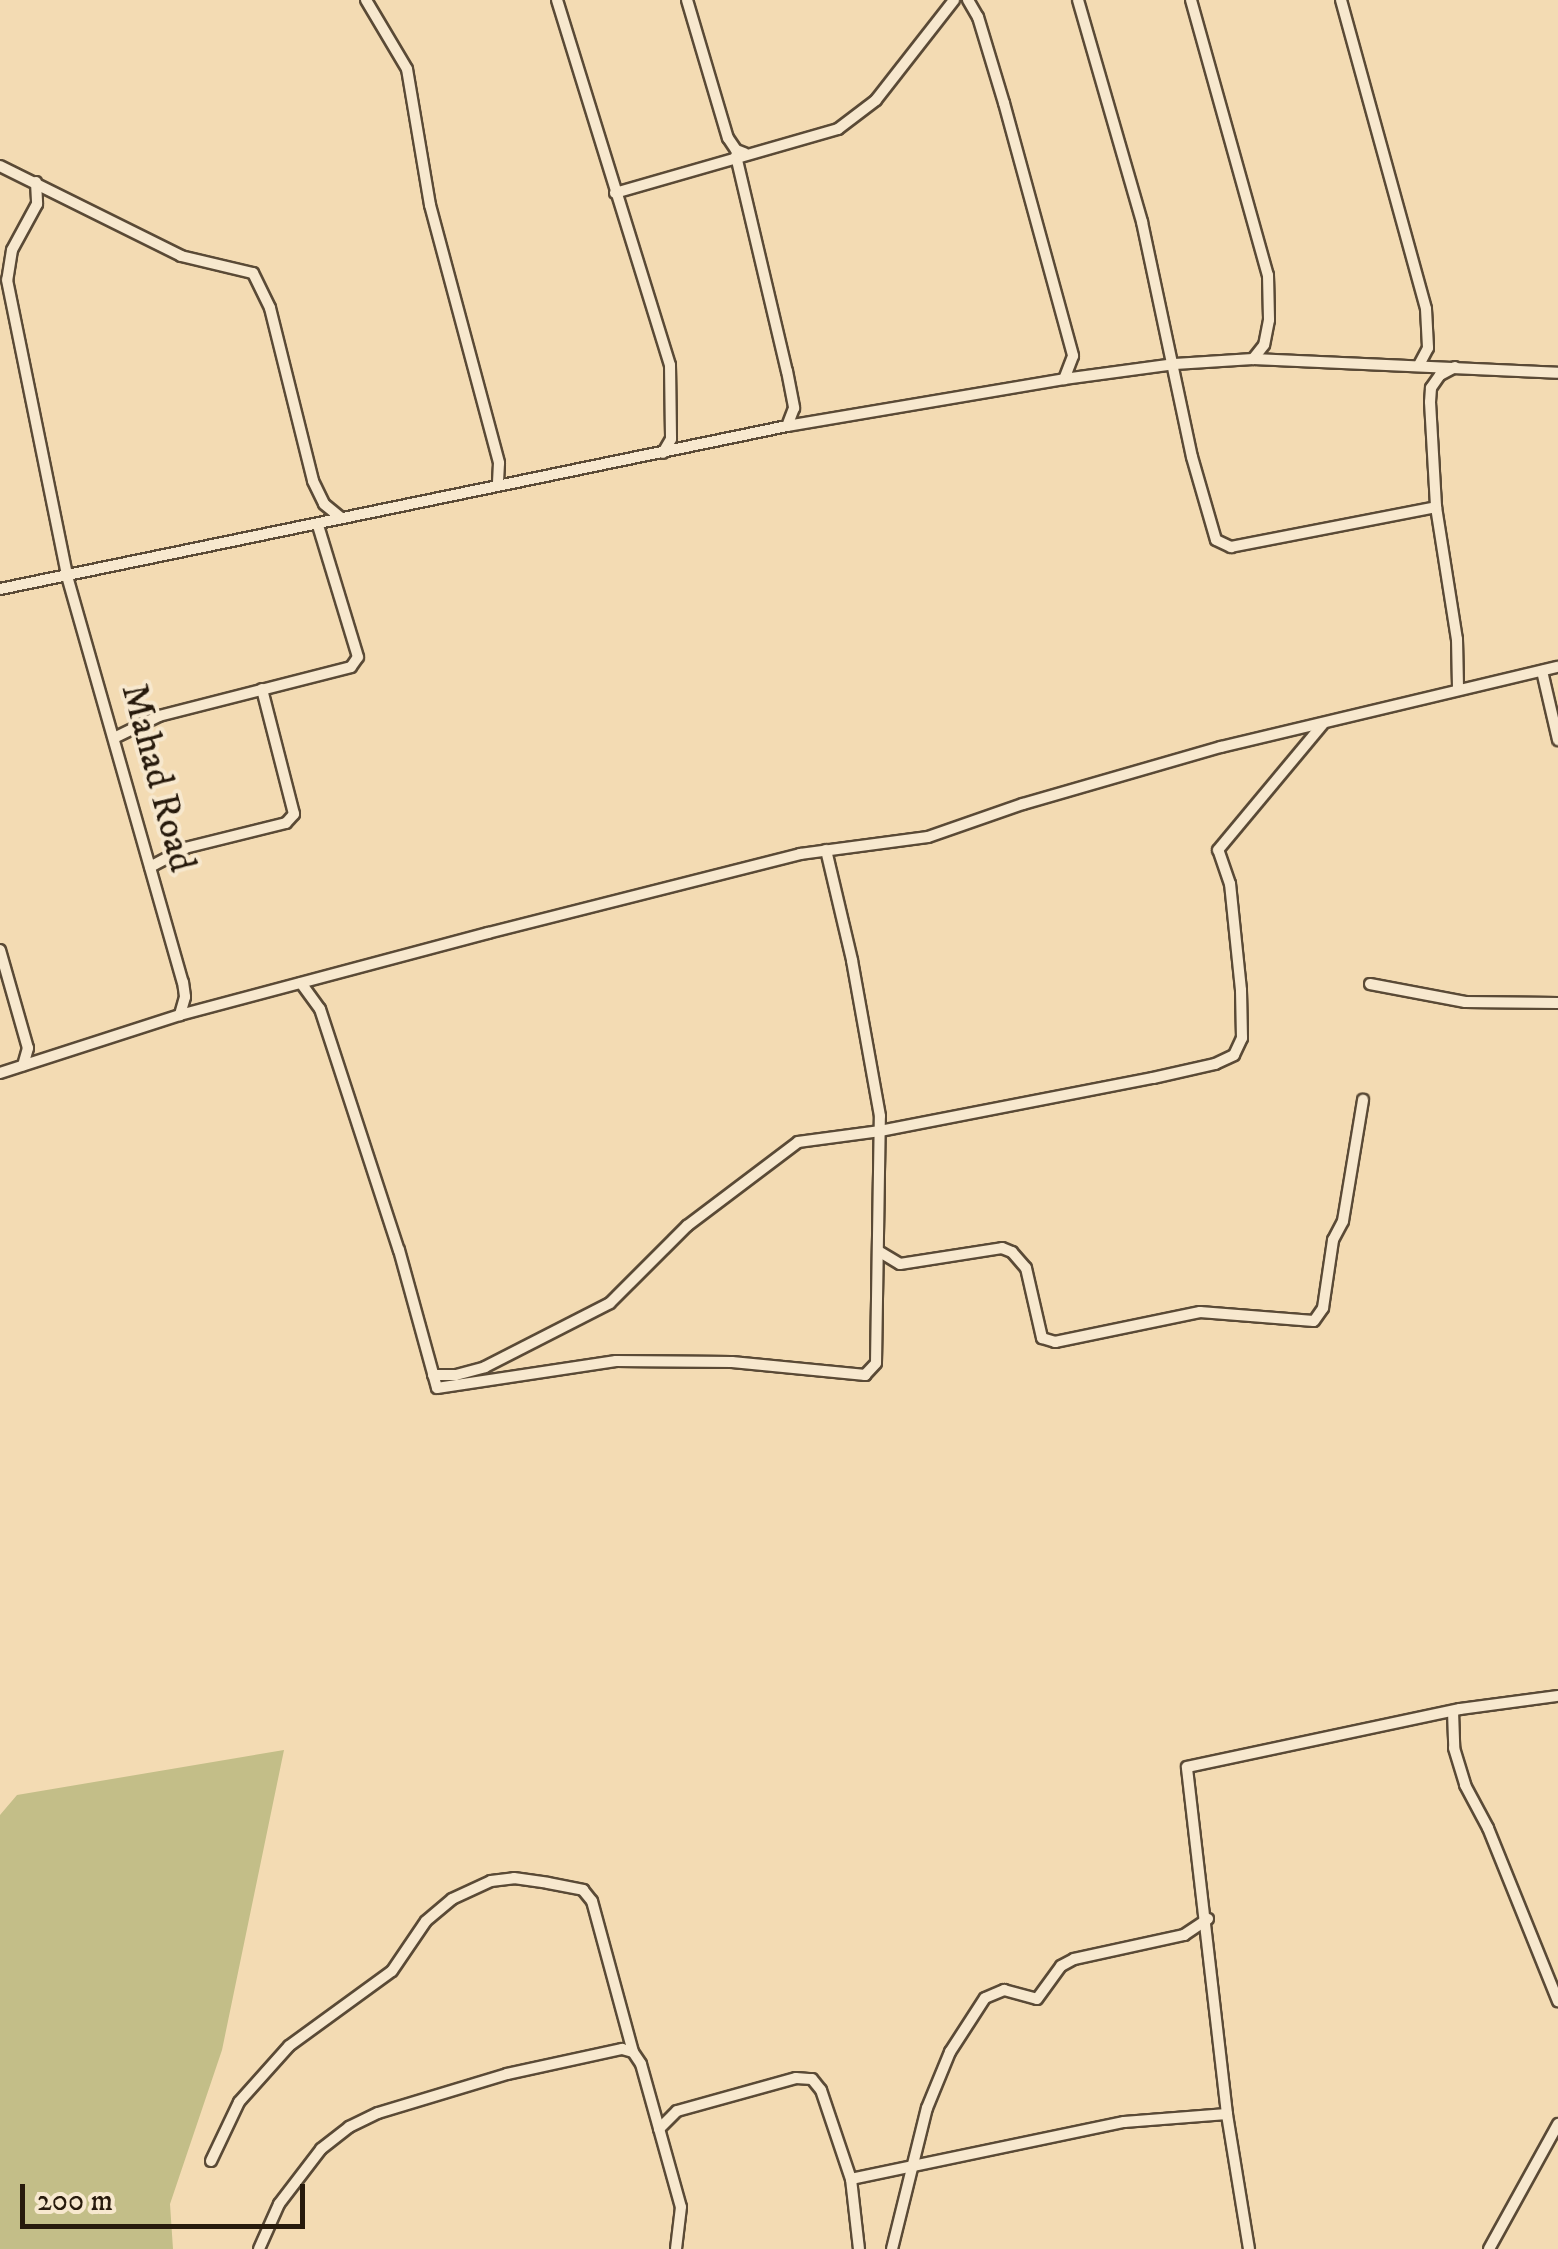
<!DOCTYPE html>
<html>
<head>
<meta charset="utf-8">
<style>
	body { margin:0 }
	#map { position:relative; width:1558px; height:2249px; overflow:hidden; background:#f3dbb3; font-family:"IM FELL DW Pica",serif }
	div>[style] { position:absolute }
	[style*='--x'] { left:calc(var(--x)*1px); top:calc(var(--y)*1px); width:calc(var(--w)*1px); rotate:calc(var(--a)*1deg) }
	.green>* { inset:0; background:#c3be88 }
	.roads { filter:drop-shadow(2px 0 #5a4a36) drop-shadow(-2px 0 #5a4a36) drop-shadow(0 2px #5a4a36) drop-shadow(0 -2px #5a4a36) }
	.minor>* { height:10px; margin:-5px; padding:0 5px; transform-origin:5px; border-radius:5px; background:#f7e8ce }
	span { translate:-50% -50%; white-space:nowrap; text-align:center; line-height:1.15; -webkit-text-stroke:8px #f7e8ce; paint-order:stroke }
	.street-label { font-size:38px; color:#271a0c }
	.scale { position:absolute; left:20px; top:2184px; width:285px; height:45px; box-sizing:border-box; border:5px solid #271a0c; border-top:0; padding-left:12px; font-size:30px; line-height:35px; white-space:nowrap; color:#271a0c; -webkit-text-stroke:8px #f7e8ce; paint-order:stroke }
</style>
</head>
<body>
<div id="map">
	<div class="green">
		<i style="clip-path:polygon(284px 1750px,222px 2050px,170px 2204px,173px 2249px,0 2249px,0 1815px,17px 1795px)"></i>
	</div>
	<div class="roads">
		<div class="minor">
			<i style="--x:366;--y:0;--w:80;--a:59.3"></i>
			<i style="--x:407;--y:69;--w:138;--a:80.4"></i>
			<i style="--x:430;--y:205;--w:267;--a:75"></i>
			<i style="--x:499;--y:463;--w:21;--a:93"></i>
			<i style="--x:557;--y:0;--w:382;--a:72.8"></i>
			<i style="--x:670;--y:365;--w:74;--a:89.2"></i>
			<i style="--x:671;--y:439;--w:16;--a:120"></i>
			<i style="--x:687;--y:0;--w:144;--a:73.5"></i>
			<i style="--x:728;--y:138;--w:14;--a:56"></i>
			<i style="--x:736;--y:150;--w:9;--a:21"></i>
			<i style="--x:968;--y:0;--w:20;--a:60"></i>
			<i style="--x:978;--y:17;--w:90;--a:73.2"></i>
			<i style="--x:1004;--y:103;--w:262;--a:74.7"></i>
			<i style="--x:1073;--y:356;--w:25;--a:111"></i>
			<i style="--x:1078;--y:0;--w:231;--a:73.9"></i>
			<i style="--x:1142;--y:222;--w:240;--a:78"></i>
			<i style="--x:1192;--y:457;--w:86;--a:73.9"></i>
			<i style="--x:1216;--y:540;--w:17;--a:25"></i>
			<i style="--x:1231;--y:547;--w:209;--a:-11"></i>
			<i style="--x:1191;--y:0;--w:286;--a:74.4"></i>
			<i style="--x:1268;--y:275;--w:45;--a:88.7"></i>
			<i style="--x:1269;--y:320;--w:25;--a:101"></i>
			<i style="--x:1264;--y:345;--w:18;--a:128"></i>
			<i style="--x:1341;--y:0;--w:320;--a:74.6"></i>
			<i style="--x:1426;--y:309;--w:39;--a:87"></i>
			<i style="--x:1428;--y:348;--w:19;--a:118"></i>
			<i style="--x:736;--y:156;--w:221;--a:76.7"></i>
			<i style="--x:787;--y:371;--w:38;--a:79"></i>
			<i style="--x:794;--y:408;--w:19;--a:111"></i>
			<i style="--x:0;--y:166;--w:202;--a:26.4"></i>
			<i style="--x:181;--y:256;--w:74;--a:13.3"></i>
			<i style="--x:253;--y:273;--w:39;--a:64"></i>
			<i style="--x:270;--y:308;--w:178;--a:76"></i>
			<i style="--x:313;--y:481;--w:25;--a:64"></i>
			<i style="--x:324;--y:504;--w:22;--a:39"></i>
			<i style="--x:36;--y:182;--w:22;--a:87"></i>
			<i style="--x:37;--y:204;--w:52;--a:118.5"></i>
			<i style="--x:12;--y:250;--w:30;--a:99"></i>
			<i style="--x:7;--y:280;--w:302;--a:78.5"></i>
			<i style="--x:67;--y:576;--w:422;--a:74.1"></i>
			<i style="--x:183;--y:982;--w:15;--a:82"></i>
			<i style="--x:185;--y:997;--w:19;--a:106"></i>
			<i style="--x:615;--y:193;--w:232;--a:-16"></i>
			<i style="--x:838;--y:129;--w:48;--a:-37.3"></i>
			<i style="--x:876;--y:100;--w:127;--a:-52"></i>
			<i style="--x:1455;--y:367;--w:17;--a:152"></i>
			<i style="--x:1440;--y:375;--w:16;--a:125"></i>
			<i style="--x:1431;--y:388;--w:14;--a:94"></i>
			<i style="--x:1430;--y:402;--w:105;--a:86.7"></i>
			<i style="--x:1436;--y:507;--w:134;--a:81"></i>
			<i style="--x:1457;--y:639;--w:48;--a:88.8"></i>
			<i style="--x:0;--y:589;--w:804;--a:-11.7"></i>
			<i style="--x:787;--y:426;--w:281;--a:-9.6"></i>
			<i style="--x:1064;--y:379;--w:112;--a:-7.7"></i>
			<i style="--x:1175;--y:364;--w:78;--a:-3.7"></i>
			<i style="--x:1253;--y:359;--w:305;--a:2.6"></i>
			<i style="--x:1542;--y:671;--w:71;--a:76.9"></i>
			<i style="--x:116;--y:737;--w:48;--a:-26"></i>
			<i style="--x:159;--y:716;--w:198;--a:-14.3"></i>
			<i style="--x:351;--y:667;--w:12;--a:-55"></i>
			<i style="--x:358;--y:657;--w:138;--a:-106.9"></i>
			<i style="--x:150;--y:867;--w:40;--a:-28"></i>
			<i style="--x:185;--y:848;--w:104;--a:-13.9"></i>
			<i style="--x:286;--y:823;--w:12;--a:-48"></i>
			<i style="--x:294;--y:814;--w:129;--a:-104.4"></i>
			<i style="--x:0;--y:950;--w:102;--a:74.1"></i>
			<i style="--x:28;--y:1048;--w:18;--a:106"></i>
			<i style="--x:301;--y:983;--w:32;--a:54"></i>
			<i style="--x:320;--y:1009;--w:254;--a:71.9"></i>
			<i style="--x:399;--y:1250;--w:143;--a:74.6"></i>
			<i style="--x:437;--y:1388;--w:181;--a:-8.6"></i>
			<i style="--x:616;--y:1361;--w:116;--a:0.5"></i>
			<i style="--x:732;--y:1362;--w:134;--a:5.6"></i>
			<i style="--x:865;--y:1375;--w:16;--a:-47"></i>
			<i style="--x:876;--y:1363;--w:247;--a:-89.1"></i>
			<i style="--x:880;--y:1116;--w:158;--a:-100.2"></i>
			<i style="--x:852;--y:960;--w:113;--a:-103.3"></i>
			<i style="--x:1370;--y:984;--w:97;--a:10.7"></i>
			<i style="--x:1465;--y:1002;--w:93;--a:0.6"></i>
			<i style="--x:0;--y:1073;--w:189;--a:-17.9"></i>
			<i style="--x:180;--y:1015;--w:319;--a:-14.9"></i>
			<i style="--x:488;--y:933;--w:322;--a:-14.2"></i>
			<i style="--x:800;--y:854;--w:129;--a:-7.6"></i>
			<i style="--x:928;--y:837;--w:101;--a:-19.2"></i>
			<i style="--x:1023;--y:804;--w:206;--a:-16.1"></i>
			<i style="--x:1221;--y:747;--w:346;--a:-13.4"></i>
			<i style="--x:880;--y:1252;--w:23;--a:31"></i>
			<i style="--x:900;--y:1264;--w:103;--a:-8.9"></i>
			<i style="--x:1002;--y:1248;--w:11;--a:22"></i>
			<i style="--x:1012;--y:1252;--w:21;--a:49"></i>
			<i style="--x:1026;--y:1268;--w:72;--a:77.1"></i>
			<i style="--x:1042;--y:1338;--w:14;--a:17"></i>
			<i style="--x:1055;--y:1342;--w:148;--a:-11.7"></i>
			<i style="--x:1200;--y:1312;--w:114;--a:4.5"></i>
			<i style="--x:1314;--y:1321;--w:16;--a:-55"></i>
			<i style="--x:1323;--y:1308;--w:69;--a:-81.6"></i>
			<i style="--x:1333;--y:1240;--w:21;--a:-62"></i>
			<i style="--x:1343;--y:1221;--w:123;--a:-80.6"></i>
			<i style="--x:433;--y:1375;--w:23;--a:0"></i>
			<i style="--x:456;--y:1375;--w:30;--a:-15"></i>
			<i style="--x:485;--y:1367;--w:140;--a:-27.1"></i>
			<i style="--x:610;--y:1303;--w:109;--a:-45"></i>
			<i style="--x:687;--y:1226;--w:139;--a:-37.1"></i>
			<i style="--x:798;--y:1142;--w:83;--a:-7.6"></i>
			<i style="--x:880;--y:1131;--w:278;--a:-11"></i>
			<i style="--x:1153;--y:1078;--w:64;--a:-12.7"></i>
			<i style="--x:1215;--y:1064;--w:21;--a:-25"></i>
			<i style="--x:1234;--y:1055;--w:19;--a:-65"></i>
			<i style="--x:1242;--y:1038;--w:48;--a:-91.2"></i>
			<i style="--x:1241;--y:990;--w:107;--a:-95.9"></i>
			<i style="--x:1230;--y:884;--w:36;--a:-109"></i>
			<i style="--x:1218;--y:850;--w:164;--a:-50.2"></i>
			<i style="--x:1453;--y:1711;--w:37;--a:88"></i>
			<i style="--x:1454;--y:1748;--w:39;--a:73"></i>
			<i style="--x:1465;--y:1785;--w:49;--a:61.9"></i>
			<i style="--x:1488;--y:1828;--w:187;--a:68"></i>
			<i style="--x:659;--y:2129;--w:25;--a:-45"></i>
			<i style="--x:677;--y:2111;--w:123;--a:-15.5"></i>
			<i style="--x:796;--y:2078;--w:16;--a:4"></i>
			<i style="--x:812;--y:2079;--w:14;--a:51"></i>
			<i style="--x:821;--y:2090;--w:94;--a:71.4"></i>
			<i style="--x:851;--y:2179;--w:70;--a:83.5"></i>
			<i style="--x:211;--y:2161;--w:65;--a:-64.6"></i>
			<i style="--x:239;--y:2102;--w:75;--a:-48.2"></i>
			<i style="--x:289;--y:2046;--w:127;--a:-36.1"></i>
			<i style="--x:392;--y:1971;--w:60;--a:-55.8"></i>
			<i style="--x:426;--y:1921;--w:34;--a:-40"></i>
			<i style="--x:452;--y:1899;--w:43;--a:-24.8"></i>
			<i style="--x:491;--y:1881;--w:23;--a:-7"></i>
			<i style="--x:514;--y:1878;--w:34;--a:8"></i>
			<i style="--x:548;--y:1883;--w:36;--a:11"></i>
			<i style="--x:583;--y:1890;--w:14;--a:51"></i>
			<i style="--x:592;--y:1901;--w:156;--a:74.8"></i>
			<i style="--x:851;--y:2179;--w:279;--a:-11.8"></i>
			<i style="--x:1124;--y:2122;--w:103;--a:-4.4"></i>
			<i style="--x:259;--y:2249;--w:49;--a:-66"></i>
			<i style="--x:279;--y:2204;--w:69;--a:-52.6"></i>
			<i style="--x:321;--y:2149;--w:36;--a:-38"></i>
			<i style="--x:349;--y:2127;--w:32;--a:-26"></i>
			<i style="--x:378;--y:2113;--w:135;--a:-16.8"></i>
			<i style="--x:507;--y:2074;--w:118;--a:-12.3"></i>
			<i style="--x:622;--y:2049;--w:11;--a:15"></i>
			<i style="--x:633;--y:2052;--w:14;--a:56"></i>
			<i style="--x:641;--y:2064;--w:148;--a:74.4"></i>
			<i style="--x:681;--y:2207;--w:42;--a:96.8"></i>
			<i style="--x:892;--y:2249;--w:145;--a:-76.1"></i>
			<i style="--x:927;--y:2108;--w:61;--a:-67.7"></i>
			<i style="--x:950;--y:2052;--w:64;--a:-57.1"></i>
			<i style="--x:985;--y:1998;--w:21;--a:-23"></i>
			<i style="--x:1004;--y:1990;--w:34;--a:15"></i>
			<i style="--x:1037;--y:1999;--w:41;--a:-54"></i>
			<i style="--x:1061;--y:1966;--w:15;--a:-28"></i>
			<i style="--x:1074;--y:1959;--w:113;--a:-12.3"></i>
			<i style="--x:1184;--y:1935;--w:29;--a:-34"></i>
			<i style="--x:1249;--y:2249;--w:137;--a:-99.3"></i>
			<i style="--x:1227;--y:2114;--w:349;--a:-96.6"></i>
			<i style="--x:1187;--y:1767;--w:279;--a:-12"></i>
			<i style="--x:1460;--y:1709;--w:99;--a:-7.6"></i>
			<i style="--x:1489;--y:2249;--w:143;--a:-61.1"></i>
		</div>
	</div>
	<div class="street-label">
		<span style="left:157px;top:778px;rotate:75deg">Mahad Road</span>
	</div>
	<div class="scale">200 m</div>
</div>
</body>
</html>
